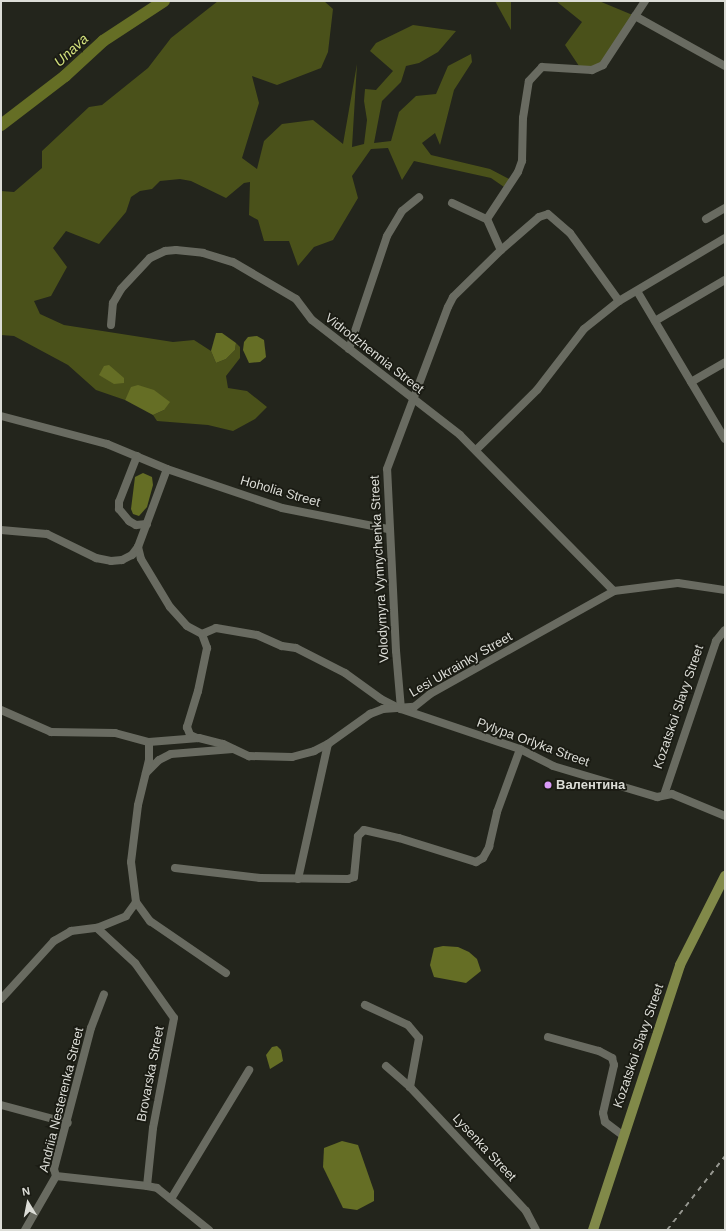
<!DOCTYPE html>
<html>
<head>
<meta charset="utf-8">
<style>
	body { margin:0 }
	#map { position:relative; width:726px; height:1231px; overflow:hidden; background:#23251c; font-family:Helvetica,sans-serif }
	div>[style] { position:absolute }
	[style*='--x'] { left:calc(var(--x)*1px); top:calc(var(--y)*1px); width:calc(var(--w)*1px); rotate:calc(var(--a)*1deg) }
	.forest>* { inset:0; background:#4a511a }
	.water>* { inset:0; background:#656e25 }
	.river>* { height:12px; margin:-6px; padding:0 6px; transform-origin:6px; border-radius:6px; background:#656e25 }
	.minor>* { height:8px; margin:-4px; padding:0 4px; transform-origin:4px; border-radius:4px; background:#696b61 }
	.major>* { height:10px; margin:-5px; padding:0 5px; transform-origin:5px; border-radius:5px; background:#818949 }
	.rail>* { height:2px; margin-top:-1px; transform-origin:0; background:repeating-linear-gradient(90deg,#969790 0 5px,transparent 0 10px) }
	.dots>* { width:11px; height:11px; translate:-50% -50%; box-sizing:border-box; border:2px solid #1a1b13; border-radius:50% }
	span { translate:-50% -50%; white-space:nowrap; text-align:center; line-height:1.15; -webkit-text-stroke:3.5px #1a1b13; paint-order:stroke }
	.street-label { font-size:13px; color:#dcddd7 }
	.poi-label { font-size:13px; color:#dcddd7; font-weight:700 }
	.left { translate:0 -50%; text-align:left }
	.water-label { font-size:14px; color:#d2e07c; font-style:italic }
	.frame { position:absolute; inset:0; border:2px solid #dcddd7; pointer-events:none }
	.north { position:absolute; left:8px; top:1183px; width:40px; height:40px; -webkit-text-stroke:3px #1a1b13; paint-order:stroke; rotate:350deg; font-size:11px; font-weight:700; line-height:16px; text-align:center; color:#dcddd7 }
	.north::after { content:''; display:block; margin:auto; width:14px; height:18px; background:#dcddd7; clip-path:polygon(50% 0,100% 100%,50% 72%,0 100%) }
</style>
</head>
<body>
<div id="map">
	<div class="forest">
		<i style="clip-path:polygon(218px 1px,324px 1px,333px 9px,328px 52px,321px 68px,277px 85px,252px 76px,259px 103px,242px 158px,257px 169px,264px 141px,282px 124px,313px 120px,343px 144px,357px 64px,352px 147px,364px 144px,367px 120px,364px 101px,365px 89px,376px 90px,393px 71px,370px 51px,376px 43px,413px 25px,456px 31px,438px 52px,419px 63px,406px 66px,401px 82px,382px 101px,374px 143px,391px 141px,399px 112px,416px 96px,436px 94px,448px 66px,471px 54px,472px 62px,454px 90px,440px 145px,435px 133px,422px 143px,431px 155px,490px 169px,513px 181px,507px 189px,491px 178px,414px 161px,402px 180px,388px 148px,371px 149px,352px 176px,358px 198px,333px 240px,314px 247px,298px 266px,289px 241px,264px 241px,258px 220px,249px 215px,250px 182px,244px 183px,226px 198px,191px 181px,180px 179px,160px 181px,152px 189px,140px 191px,131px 197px,126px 212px,99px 244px,66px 231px,53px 248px,67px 267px,51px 296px,34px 301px,40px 314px,64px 325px,173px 342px,194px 340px,211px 351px,216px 363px,226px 359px,235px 350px,236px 343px,240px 347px,240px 358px,226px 376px,228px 388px,247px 391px,267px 407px,255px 419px,233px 431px,208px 425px,157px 421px,153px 415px,164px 410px,132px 387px,125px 400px,96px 390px,68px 365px,14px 336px,1px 335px,1px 191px,14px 192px,42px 168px,42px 151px,89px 107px,102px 105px,148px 68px,171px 38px)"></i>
		<i style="clip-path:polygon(495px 1px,511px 1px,511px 30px)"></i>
		<i style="clip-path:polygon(556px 1px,599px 1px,635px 16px,603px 65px,581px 69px,565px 45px,582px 22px)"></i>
	</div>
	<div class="water">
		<i style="clip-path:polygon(216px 333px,222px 333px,236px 343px,235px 350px,226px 359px,216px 363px,211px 351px)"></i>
		<i style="clip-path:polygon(257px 336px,264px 340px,266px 357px,260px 362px,249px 363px,243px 350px,244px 342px,248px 337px)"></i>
		<i style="clip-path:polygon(109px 365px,124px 378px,124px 383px,114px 384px,99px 375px,104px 366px)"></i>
		<i style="clip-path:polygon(138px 385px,154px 390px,170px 402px,164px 410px,153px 415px,125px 400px,131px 387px)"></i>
		<i style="clip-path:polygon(143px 473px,152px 477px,153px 485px,147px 507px,139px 516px,133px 514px,131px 509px,135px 477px)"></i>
		<i style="clip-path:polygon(443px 946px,458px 947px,469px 952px,477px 959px,481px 971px,466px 983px,434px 977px,430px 965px,434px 948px)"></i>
		<i style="clip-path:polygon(277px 1046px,281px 1050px,283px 1061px,270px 1069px,266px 1055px,272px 1047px)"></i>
		<i style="clip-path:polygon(342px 1141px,358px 1145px,374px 1191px,374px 1201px,357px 1210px,343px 1208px,323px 1167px,324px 1148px)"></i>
	</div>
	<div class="river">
		<i style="--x:1;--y:125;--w:81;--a:-37.4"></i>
		<i style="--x:65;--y:76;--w:52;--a:-42.6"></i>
		<i style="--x:103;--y:41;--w:73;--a:-33.3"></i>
	</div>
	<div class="minor">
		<i style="--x:635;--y:16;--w:103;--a:29.1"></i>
		<i style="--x:452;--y:203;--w:38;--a:25"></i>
		<i style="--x:487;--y:219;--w:34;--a:66"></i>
		<i style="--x:487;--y:219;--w:56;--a:-56.6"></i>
		<i style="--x:518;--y:172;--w:12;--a:-70"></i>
		<i style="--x:522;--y:161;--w:43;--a:-88.7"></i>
		<i style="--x:523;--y:118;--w:37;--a:-81"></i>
		<i style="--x:529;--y:81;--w:19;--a:-47"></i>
		<i style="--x:542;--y:67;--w:50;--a:3.4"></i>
		<i style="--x:592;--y:70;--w:12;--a:-24"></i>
		<i style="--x:603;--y:65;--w:77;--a:-56.7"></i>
		<i style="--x:706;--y:219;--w:22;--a:-30"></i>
		<i style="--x:637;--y:291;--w:172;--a:59.3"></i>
		<i style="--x:655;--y:321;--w:81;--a:-30.4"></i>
		<i style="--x:111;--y:325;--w:22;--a:-85"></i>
		<i style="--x:113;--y:303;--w:16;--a:-60"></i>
		<i style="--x:121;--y:289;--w:42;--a:-46.9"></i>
		<i style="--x:150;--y:258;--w:17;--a:-25"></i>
		<i style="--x:165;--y:251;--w:11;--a:-5"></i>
		<i style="--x:176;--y:250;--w:27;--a:6"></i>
		<i style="--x:203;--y:253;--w:31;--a:17"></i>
		<i style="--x:233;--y:262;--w:73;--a:30.4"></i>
		<i style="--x:296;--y:299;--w:26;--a:53"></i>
		<i style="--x:312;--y:320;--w:187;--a:37.8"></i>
		<i style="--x:460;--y:435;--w:219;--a:45.4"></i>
		<i style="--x:349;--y:349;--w:119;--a:-71.4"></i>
		<i style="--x:387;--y:236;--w:29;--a:-59"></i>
		<i style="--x:402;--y:211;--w:22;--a:-39"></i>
		<i style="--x:691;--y:382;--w:39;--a:-30"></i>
		<i style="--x:1;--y:416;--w:110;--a:14.8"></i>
		<i style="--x:107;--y:444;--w:65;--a:22.6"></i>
		<i style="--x:167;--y:469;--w:121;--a:18.7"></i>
		<i style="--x:282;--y:508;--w:108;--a:11.2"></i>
		<i style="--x:476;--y:450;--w:86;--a:-44.5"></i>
		<i style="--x:537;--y:390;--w:77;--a:-52.4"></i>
		<i style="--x:584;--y:329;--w:45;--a:-38.7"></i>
		<i style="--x:619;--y:301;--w:123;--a:-30.7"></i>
		<i style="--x:137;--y:456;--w:49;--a:111.4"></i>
		<i style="--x:119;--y:502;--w:7;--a:90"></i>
		<i style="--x:119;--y:509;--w:16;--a:50"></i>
		<i style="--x:129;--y:521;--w:8;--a:30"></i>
		<i style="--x:136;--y:525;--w:11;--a:-5"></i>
		<i style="--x:1;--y:530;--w:46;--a:5"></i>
		<i style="--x:47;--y:534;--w:55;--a:26.1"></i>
		<i style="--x:96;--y:558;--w:15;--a:11"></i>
		<i style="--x:111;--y:561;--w:11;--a:-5"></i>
		<i style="--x:122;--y:560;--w:11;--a:-27"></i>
		<i style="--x:132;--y:555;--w:10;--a:-53"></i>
		<i style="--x:138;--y:547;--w:12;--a:76"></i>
		<i style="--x:141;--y:559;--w:56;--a:58.9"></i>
		<i style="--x:170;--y:607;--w:25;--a:48"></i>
		<i style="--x:187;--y:626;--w:17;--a:28"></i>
		<i style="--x:202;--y:634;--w:15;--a:70"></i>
		<i style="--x:207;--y:648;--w:44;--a:101.8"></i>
		<i style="--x:198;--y:691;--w:38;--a:107"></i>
		<i style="--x:187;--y:727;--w:9;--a:69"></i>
		<i style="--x:190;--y:735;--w:8;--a:23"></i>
		<i style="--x:138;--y:547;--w:83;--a:-69.6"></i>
		<i style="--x:202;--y:634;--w:15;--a:-23"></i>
		<i style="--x:216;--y:628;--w:42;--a:9.7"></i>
		<i style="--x:257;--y:635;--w:27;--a:24"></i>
		<i style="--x:282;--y:646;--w:14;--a:8"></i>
		<i style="--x:296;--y:648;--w:55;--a:27"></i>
		<i style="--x:345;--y:673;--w:44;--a:35.8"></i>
		<i style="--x:381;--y:699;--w:22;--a:27"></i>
		<i style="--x:401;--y:709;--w:126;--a:18.6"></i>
		<i style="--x:520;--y:749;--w:37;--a:27"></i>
		<i style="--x:553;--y:766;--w:109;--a:16.6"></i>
		<i style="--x:657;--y:797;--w:15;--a:-11"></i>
		<i style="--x:672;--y:794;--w:57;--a:22.5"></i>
		<i style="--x:401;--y:709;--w:58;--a:-94.9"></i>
		<i style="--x:396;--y:651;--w:182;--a:-92.8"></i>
		<i style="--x:387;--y:469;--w:173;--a:-69.4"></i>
		<i style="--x:448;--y:307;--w:11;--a:-63"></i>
		<i style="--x:453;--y:297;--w:67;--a:-44.4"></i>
		<i style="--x:501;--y:250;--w:50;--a:-41"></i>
		<i style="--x:539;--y:217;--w:9;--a:-18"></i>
		<i style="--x:548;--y:214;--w:29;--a:41"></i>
		<i style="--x:570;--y:233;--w:84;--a:54.2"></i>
		<i style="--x:1;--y:710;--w:55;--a:23.7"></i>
		<i style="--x:51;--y:732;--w:64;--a:0.9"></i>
		<i style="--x:115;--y:733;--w:35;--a:15"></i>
		<i style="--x:149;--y:742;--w:50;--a:-4.6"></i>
		<i style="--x:199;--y:738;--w:25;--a:14"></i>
		<i style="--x:223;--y:744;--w:29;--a:25"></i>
		<i style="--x:249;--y:756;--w:43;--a:1.3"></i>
		<i style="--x:292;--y:757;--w:23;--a:-15"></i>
		<i style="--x:314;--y:751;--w:16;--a:-27"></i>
		<i style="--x:328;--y:744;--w:52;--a:-35.5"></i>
		<i style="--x:370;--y:714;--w:14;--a:-21"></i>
		<i style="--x:383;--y:709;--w:31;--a:-4"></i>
		<i style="--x:414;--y:707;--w:21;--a:-39"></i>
		<i style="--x:430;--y:694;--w:211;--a:-29.2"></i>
		<i style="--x:614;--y:591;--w:64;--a:-7.1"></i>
		<i style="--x:678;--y:583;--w:48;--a:8.5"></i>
		<i style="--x:146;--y:773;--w:18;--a:-45"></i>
		<i style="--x:159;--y:760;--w:13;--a:-27"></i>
		<i style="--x:171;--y:754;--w:62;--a:-4.6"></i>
		<i style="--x:664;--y:795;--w:163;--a:-71.3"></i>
		<i style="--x:716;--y:641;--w:14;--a:-51"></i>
		<i style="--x:175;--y:868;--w:86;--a:6.7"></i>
		<i style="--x:260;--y:878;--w:88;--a:0.7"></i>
		<i style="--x:348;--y:879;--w:6;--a:-18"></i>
		<i style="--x:354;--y:877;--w:41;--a:-84.4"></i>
		<i style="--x:358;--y:836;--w:8;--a:-45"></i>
		<i style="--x:364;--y:830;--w:36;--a:13"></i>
		<i style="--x:399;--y:838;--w:81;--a:17.3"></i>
		<i style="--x:476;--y:862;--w:8;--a:-30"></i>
		<i style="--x:483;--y:858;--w:13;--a:-61"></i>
		<i style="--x:489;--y:847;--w:36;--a:-77"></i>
		<i style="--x:497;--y:812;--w:67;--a:-69.9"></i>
		<i style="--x:298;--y:879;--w:138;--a:-77.5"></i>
		<i style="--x:136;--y:902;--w:24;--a:54"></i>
		<i style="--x:150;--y:921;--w:92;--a:34.4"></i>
		<i style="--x:97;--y:928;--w:31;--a:-22"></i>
		<i style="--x:126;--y:916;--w:17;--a:-54"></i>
		<i style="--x:136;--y:902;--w:40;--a:-97.1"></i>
		<i style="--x:131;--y:862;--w:57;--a:-83"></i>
		<i style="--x:138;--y:805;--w:46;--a:-76.3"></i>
		<i style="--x:149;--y:760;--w:18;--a:-90"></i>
		<i style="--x:1;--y:999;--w:79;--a:-47.6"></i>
		<i style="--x:54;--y:941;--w:20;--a:-30"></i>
		<i style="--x:71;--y:931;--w:26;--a:-7"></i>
		<i style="--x:97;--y:928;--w:52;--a:42.6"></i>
		<i style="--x:135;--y:963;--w:67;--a:54.7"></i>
		<i style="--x:174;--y:1018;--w:112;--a:100.8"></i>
		<i style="--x:153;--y:1128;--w:58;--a:95.9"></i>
		<i style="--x:147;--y:1186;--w:10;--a:11"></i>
		<i style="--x:157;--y:1188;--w:67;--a:38.9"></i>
		<i style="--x:365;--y:1005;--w:47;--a:24.9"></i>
		<i style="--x:408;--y:1025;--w:17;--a:50"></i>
		<i style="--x:419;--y:1038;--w:50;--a:100.4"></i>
		<i style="--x:410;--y:1087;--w:170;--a:46.9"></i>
		<i style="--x:526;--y:1211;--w:21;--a:62"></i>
		<i style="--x:548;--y:1037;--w:53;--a:15.4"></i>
		<i style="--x:599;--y:1051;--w:15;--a:28"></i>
		<i style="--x:612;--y:1058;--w:7;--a:74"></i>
		<i style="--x:614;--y:1065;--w:49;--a:102.9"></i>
		<i style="--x:603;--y:1113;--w:9;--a:77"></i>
		<i style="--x:605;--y:1122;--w:21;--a:37"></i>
		<i style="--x:386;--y:1066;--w:32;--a:41"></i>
		<i style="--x:1;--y:1105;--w:69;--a:15"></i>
		<i style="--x:56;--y:1176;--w:92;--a:6.3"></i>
		<i style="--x:171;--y:1199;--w:151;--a:-58.8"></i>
		<i style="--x:25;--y:1230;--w:62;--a:-60.1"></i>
		<i style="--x:56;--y:1176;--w:7;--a:-106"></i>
		<i style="--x:54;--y:1169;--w:146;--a:-75.3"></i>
		<i style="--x:91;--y:1028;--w:36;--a:-69"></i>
	</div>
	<div class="major">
		<i style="--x:593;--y:1230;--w:279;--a:-71.8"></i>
		<i style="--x:680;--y:965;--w:100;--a:-63.2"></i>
	</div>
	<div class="rail">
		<i style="--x:667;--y:1230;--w:94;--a:-51.9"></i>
	</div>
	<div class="dots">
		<i style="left:548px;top:785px;background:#d99af7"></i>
	</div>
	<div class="street-label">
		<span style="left:374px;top:354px;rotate:38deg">Vidrodzhennia Street</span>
		<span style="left:280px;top:492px;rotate:16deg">Hoholia Street</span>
		<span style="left:380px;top:569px;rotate:-93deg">Volodymyra Vynnychenka Street</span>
		<span style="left:461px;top:665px;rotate:-30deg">Lesi Ukrainky Street</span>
		<span style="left:679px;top:707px;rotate:-71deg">Kozatskoi Slavy Street</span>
		<span style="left:533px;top:743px;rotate:20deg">Pylypa Orlyka Street</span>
		<span style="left:639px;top:1046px;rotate:-71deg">Kozatskoi Slavy Street</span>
		<span style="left:151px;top:1074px;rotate:-79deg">Brovarska Street</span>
		<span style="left:62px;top:1100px;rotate:-76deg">Andriia Nesterenka Street</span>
		<span style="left:484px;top:1148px;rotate:47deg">Lysenka Street</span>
	</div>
	<div class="poi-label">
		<span class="left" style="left:556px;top:785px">Валентина</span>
	</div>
	<div class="water-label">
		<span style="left:71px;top:50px;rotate:-43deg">Unava</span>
	</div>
	<div class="frame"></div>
	<div class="north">N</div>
</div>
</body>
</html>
